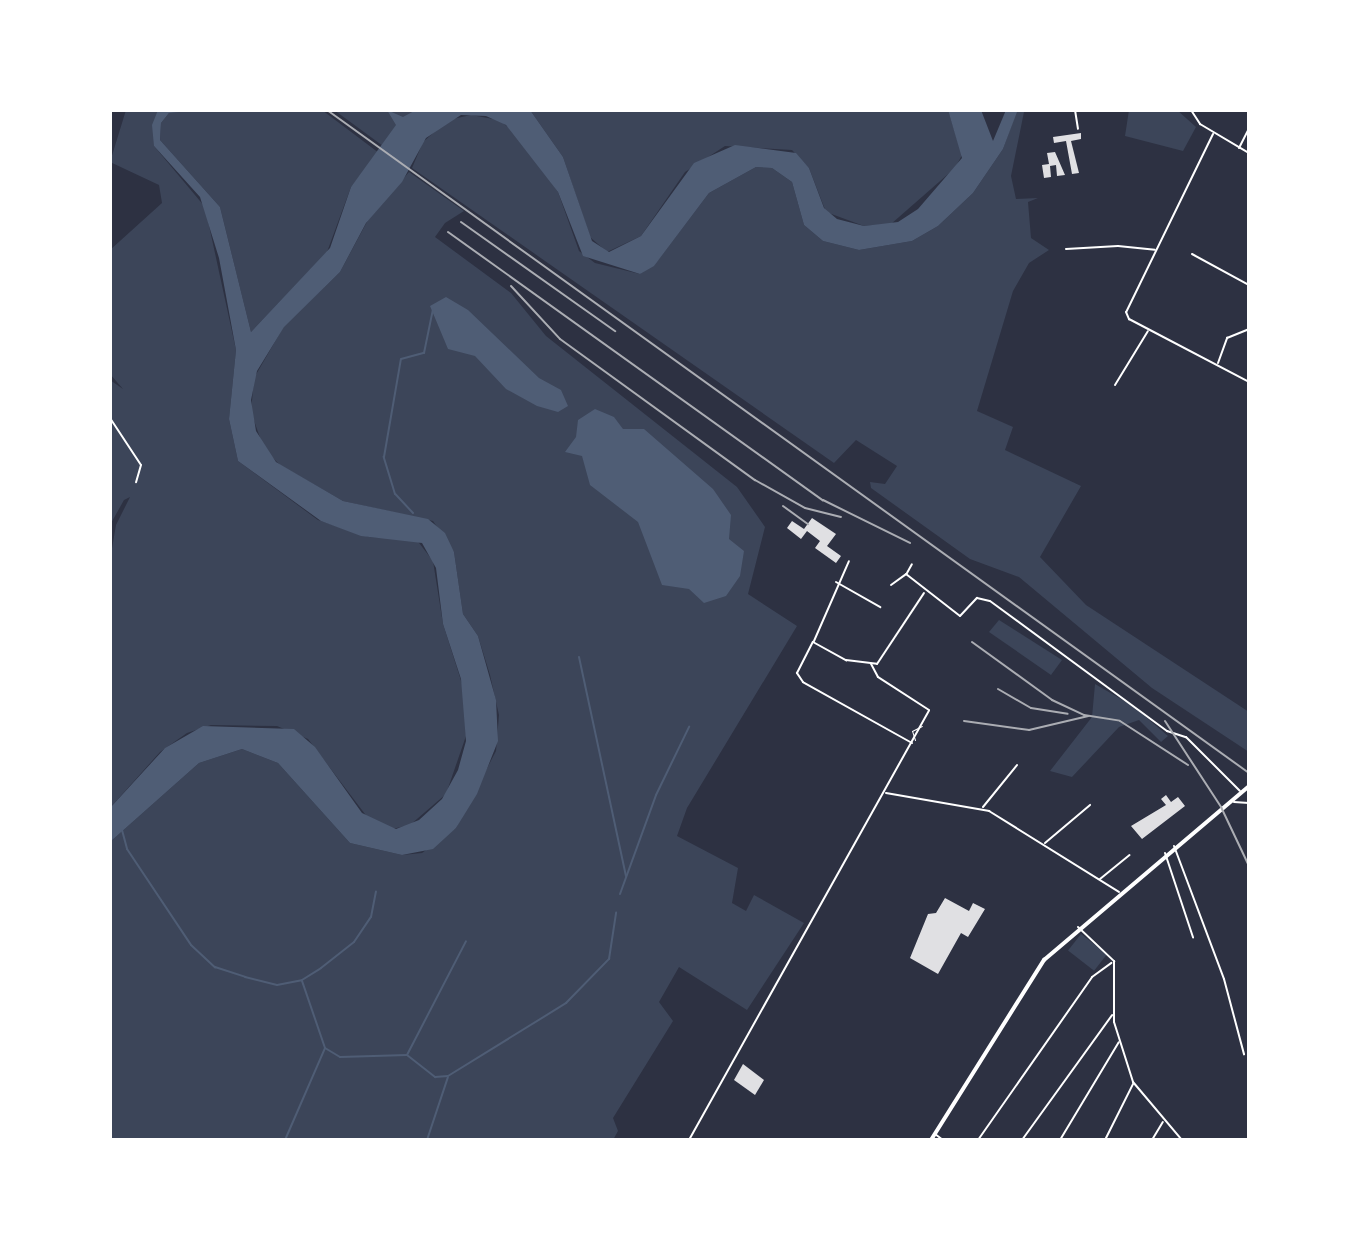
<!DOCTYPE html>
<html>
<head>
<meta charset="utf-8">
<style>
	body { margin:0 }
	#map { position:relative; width:1359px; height:1250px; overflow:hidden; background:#2d3142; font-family:Barlow,sans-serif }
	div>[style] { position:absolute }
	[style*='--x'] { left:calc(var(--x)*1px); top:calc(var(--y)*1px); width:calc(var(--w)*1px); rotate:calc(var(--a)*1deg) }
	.green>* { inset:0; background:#3c4559; transform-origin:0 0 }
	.water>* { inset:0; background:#4f5d75 }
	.stream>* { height:2px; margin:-1px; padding:0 1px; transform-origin:1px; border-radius:1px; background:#4f5d75 }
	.building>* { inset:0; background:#e0e0e3 }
	.service>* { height:1px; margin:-0.5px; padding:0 0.5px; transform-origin:0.5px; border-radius:0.5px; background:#fff }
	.minor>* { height:2px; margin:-1px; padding:0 1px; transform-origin:1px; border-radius:1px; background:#fff }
	.primary>* { height:4px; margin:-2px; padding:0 2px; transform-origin:2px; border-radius:2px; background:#fff }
	.rail>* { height:2px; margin:-1px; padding:0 1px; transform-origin:1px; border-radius:1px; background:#abadb3 }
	span { translate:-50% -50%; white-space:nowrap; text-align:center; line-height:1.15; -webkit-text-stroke:6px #fff; paint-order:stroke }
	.frame { position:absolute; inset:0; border:112px solid #fff; pointer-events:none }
</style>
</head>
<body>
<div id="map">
	<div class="green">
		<i style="clip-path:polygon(126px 110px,158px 110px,154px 146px,205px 207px,236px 350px,229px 419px,238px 461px,318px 520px,369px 537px,416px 539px,433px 561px,443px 624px,464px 690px,466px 736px,446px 794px,410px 825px,392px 829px,368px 818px,308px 739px,277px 726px,211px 725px,187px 733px,160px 752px,110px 808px,110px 560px,116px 525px,130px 497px,124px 500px,110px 525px,110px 380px,123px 389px,110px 374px,110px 250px,162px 203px,159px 185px,110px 162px)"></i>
		<i style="clip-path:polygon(204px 110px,322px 110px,379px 153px,351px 187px,327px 252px,251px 332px,220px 207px,160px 140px,161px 123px,169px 113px)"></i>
		<i style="clip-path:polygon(334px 110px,416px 110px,383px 146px)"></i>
		<i style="clip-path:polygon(530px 110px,948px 110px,962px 155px,955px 168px,891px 224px,864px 226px,826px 212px,809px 168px,792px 150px,725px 146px,685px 172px,641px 236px,607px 252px,590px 237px,563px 157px)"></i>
		<i style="clip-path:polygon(1017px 110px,1024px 112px,1011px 176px,1016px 199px,1038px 198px,1028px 202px,1031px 238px,1049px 250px,1029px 263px,1013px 291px,977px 411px,1013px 427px,1005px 450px,1081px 486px,1040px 557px,1086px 605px,1249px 712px,1249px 752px,1152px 688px,1019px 577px,970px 559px,871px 488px,870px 482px,885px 484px,897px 466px,856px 440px,834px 463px,412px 168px,423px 142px,448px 120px,471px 115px,499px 120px,519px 136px,558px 192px,579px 251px,595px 263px,640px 274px,659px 259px,709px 193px,756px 167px,772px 168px,792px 182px,804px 225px,823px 241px,859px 250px,912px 241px,938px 226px,973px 193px,1003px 149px)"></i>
		<i style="clip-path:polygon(1129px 110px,1177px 110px,1196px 127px,1183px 151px,1125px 136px)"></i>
		<i style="clip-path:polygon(409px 172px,464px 211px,445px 223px,435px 237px,511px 293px,546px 336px,737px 487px,765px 527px,748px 594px,797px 626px,687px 808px,677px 836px,738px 868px,732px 903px,746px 911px,754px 895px,804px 923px,747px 1010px,679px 967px,659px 1002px,673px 1021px,613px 1118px,618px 1131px,613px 1140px,110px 1140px,110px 842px,199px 763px,242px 749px,278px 763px,350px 843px,402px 855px,422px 853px,456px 828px,496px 751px,499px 715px,490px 675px,478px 636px,463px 614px,454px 552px,433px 521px,343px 501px,280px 465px,264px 449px,251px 412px,254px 378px,284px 326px,340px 272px,368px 220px)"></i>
		<i style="clip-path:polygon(999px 620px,1062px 660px,1051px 675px,989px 632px)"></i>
		<i style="clip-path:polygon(1095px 684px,1133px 706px,1168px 736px,1161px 742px,1139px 720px,1119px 727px,1072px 777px,1050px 771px,1092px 717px)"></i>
		<i style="left:1081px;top:934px;width:33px;height:21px;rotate:38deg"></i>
	</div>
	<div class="water">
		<i style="clip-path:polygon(158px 110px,204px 110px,169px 113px,161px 123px,160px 140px,220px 207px,251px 332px,330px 248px,351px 187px,396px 125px,387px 110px,403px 117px,416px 110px,530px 110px,563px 157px,592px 241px,609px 252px,641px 236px,694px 163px,735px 145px,796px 153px,809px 168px,824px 208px,837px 219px,864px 226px,898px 222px,918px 209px,962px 158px,948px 110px,981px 110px,993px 141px,1006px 110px,1017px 112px,1003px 149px,973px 193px,938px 226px,912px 241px,859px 250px,823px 241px,804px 225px,792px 182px,772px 168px,756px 167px,709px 193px,654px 266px,640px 274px,583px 256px,558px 192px,506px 125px,486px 116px,461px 115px,426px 138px,402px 182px,366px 223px,340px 272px,284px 327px,257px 371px,251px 400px,256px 431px,276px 462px,343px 501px,428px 519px,445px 533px,454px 552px,463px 614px,478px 636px,496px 700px,498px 741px,477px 794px,456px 828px,433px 849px,402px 855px,350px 843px,278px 763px,242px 749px,199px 763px,110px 842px,110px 808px,165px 748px,203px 726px,294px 729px,315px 747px,362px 813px,396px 829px,419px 820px,442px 799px,458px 770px,466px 741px,461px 679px,443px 624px,436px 568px,422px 543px,361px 536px,321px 521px,238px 461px,229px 419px,236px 350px,219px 258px,200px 197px,154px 146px,152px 125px)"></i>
		<i style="clip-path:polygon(446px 297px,468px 310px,539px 378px,561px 390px,568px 406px,558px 412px,537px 406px,506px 389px,475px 356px,448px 349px,430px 306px)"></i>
		<i style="clip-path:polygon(595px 409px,614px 417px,623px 429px,644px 429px,713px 489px,731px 515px,729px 539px,744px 551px,740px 576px,726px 596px,704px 603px,689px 589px,662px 585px,638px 522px,590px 485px,582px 456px,565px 452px,576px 437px,578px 420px)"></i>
	</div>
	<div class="stream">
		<i style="--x:413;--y:513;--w:26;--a:-133"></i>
		<i style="--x:395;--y:494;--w:39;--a:-107"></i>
		<i style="--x:384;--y:457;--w:99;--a:-80.2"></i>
		<i style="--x:401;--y:359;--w:24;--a:-15"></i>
		<i style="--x:424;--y:353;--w:45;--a:-78.4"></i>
		<i style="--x:579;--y:657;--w:224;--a:77.9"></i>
		<i style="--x:122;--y:830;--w:20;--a:75"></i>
		<i style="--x:127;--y:849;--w:115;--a:56.3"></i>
		<i style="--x:191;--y:945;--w:33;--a:43"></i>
		<i style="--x:215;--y:967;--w:32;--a:18"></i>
		<i style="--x:245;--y:977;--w:33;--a:14"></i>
		<i style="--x:277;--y:985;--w:25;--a:-11"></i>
		<i style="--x:302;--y:980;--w:22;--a:-32"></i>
		<i style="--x:321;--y:968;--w:42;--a:-38.2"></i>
		<i style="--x:354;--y:942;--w:30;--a:-56"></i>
		<i style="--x:371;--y:917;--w:26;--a:-79"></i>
		<i style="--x:620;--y:894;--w:105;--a:-70"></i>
		<i style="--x:656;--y:795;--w:76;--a:-64.1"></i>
		<i style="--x:325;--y:1048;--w:17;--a:31"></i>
		<i style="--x:340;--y:1057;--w:67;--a:-1.7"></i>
		<i style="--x:407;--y:1055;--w:128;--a:-62.6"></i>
		<i style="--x:407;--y:1055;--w:36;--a:38"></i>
		<i style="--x:435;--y:1077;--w:13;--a:-4"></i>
		<i style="--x:448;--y:1076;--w:139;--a:-31.7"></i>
		<i style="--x:566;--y:1003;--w:62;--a:-45.7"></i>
		<i style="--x:609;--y:959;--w:47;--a:-81.3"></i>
		<i style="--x:285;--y:1140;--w:100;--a:-66.5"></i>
		<i style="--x:325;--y:1048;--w:71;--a:-108.9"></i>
		<i style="--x:427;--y:1140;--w:66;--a:-71.6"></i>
	</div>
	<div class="building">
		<i style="clip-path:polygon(1081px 133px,1081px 139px,1071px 141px,1079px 173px,1072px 174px,1066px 141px,1054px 143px,1053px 137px)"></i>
		<i style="clip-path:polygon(1055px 152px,1065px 175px,1057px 176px,1056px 165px,1050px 166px,1051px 177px,1044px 178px,1042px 165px,1049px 164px,1047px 153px)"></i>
		<i style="clip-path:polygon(812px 518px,836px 534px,827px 546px,841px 556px,836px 563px,815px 548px,820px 541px,807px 531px,801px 539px,787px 528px,792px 521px,804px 529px)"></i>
		<i style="clip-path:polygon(1166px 795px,1171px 802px,1178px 797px,1185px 806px,1142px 839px,1131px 826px,1166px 805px,1161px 799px)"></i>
		<i style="clip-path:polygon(945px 898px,969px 911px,973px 903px,985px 909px,968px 937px,961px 933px,938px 974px,910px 958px,928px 914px,936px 913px)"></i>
		<i style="clip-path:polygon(743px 1064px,764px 1080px,755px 1095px,734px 1080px)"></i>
	</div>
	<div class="service">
		<i style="--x:915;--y:740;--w:9;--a:-108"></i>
		<i style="--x:912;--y:731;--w:11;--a:-27"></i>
	</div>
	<div class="minor">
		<i style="--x:1075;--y:110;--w:19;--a:81"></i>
		<i style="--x:1191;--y:110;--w:17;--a:57"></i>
		<i style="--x:1200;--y:124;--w:57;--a:30.6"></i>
		<i style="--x:1213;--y:134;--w:198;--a:116"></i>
		<i style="--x:1126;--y:312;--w:8;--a:67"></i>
		<i style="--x:1129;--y:319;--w:136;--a:27.7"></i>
		<i style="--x:1239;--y:148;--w:22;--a:-63"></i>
		<i style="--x:1066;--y:249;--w:52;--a:-3.3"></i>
		<i style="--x:1118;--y:246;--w:37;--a:6"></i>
		<i style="--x:1192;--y:254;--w:65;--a:28.5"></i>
		<i style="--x:1218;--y:363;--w:27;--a:-70"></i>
		<i style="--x:1227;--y:338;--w:24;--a:-22"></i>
		<i style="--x:1115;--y:385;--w:63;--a:-58.6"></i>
		<i style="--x:110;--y:418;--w:56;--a:56.6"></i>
		<i style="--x:141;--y:465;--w:18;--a:106"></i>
		<i style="--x:907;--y:573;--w:10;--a:-61"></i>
		<i style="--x:836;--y:582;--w:51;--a:29.6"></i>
		<i style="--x:891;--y:585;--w:19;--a:-36"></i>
		<i style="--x:906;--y:574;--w:68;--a:37.9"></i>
		<i style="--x:960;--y:616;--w:25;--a:-47"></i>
		<i style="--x:977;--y:598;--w:13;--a:13"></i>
		<i style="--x:990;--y:601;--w:220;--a:36.3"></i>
		<i style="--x:1167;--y:731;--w:20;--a:18"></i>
		<i style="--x:1186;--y:737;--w:76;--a:45"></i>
		<i style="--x:814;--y:641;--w:87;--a:-66.4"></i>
		<i style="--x:912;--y:743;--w:125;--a:-150.8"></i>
		<i style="--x:803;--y:682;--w:11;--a:-124"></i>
		<i style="--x:797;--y:673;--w:35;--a:-63"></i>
		<i style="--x:813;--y:642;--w:38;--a:29"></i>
		<i style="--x:846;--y:660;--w:31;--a:7"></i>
		<i style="--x:877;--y:664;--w:85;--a:-56.5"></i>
		<i style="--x:886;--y:793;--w:105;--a:9.9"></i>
		<i style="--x:989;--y:811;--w:153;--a:31.9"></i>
		<i style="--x:1234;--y:802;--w:15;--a:4"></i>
		<i style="--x:983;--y:807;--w:54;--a:-51"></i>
		<i style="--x:1045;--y:843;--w:59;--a:-40.2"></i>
		<i style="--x:1174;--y:846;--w:142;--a:69.4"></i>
		<i style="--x:1224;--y:979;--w:78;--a:75.1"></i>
		<i style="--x:1165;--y:853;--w:89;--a:71.6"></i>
		<i style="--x:1100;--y:879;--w:38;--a:-39"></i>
		<i style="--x:1078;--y:927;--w:50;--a:43.4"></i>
		<i style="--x:1114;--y:961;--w:61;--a:90"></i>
		<i style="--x:1114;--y:1022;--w:63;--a:72.4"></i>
		<i style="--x:1133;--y:1082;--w:76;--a:49.8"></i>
		<i style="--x:935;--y:1134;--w:10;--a:37"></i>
		<i style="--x:689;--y:1140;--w:492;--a:-60.8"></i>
		<i style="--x:929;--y:710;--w:61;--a:-147.1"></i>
		<i style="--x:878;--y:677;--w:15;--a:-118"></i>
		<i style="--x:978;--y:1140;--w:199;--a:-55"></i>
		<i style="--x:1092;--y:977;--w:24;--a:-36"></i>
		<i style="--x:1022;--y:1140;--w:154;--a:-54.2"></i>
		<i style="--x:1060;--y:1140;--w:114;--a:-59"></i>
		<i style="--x:1105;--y:1140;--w:63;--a:-63.4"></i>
		<i style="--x:1152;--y:1140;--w:21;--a:-59"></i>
	</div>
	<div class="primary">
		<i style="--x:931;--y:1140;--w:213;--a:-57.9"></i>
		<i style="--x:1044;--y:960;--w:269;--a:-40.3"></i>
	</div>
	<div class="rail">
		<i style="--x:327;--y:110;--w:1136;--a:35.72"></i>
		<i style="--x:461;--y:222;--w:189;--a:35.3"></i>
		<i style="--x:448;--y:232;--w:461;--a:35.6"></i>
		<i style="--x:823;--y:500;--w:97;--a:26.3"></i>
		<i style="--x:511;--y:286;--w:72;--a:47.2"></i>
		<i style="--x:560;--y:339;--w:241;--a:35.9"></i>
		<i style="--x:755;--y:480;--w:57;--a:29.2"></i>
		<i style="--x:805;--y:508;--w:37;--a:14"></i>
		<i style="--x:783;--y:506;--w:31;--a:36"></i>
		<i style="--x:972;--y:642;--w:99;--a:35.9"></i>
		<i style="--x:1052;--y:700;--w:35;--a:25"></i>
		<i style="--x:1084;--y:715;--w:36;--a:9"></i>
		<i style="--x:1120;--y:721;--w:81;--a:32.9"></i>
		<i style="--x:998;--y:689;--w:38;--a:30"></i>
		<i style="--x:1031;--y:708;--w:37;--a:9"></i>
		<i style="--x:964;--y:721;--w:66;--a:7.9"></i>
		<i style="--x:1029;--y:730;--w:61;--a:-13.3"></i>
		<i style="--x:1165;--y:721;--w:103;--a:56.9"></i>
		<i style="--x:1221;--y:807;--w:65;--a:64.6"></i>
	</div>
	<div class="frame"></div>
</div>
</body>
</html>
